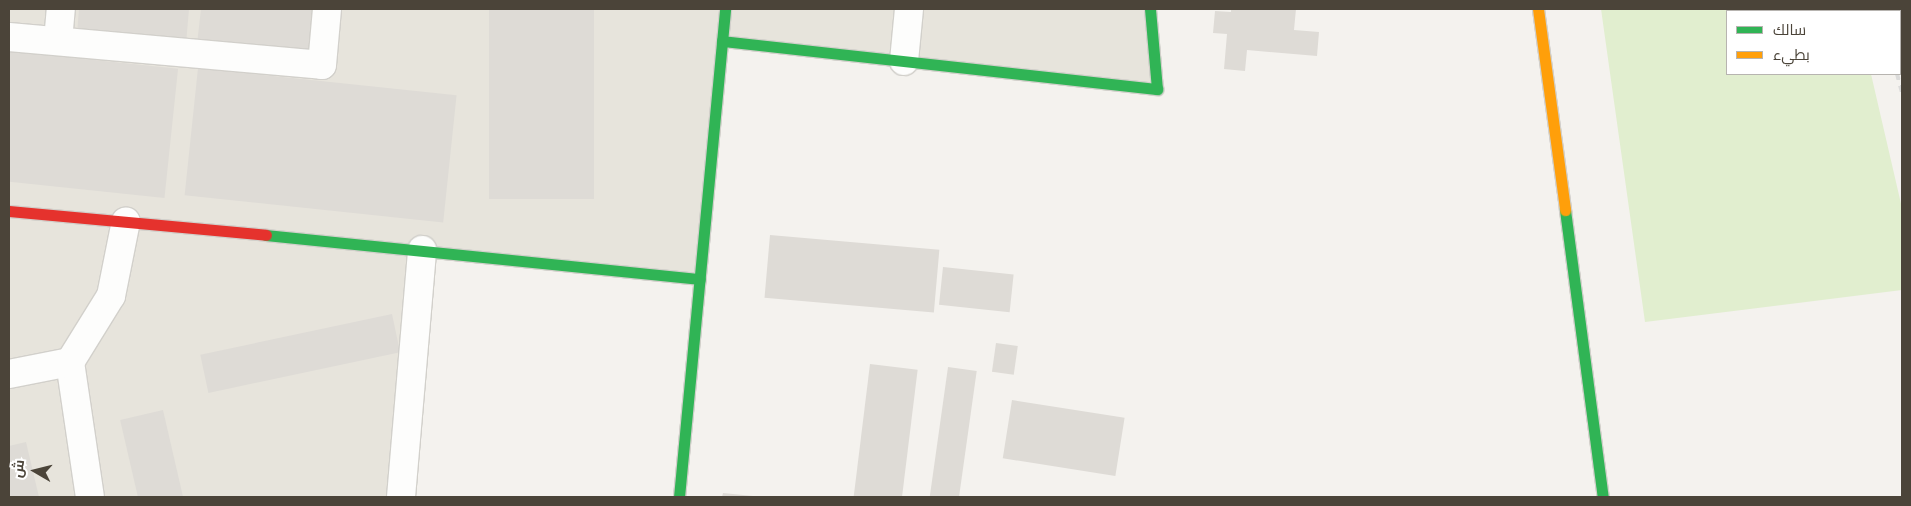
<!DOCTYPE html>
<html>
<head>
<meta charset="utf-8">
<style>
	body { margin:0 }
	#map { position:relative; width:1911px; height:506px; overflow:hidden; background:#f4f2ee; font-family:Overpass,Cairo,sans-serif }
	div>[style] { position:absolute }
	[style*='--x'] { left:calc(var(--x)*1px); top:calc(var(--y)*1px); width:calc(var(--w)*1px); rotate:calc(var(--a)*1deg) }
	.residential>* { inset:0; background:#e7e4dc }
	.green>* { inset:0; background:#e1eecf }
	.building>* { inset:0; background:#dedbd6; transform-origin:0 0 }
	.roads { filter:drop-shadow(1px 0 #d2d0cb) drop-shadow(-1px 0 #d2d0cb) drop-shadow(0 1px #d2d0cb) drop-shadow(0 -1px #d2d0cb) }
	.street>* { height:28px; margin:-14px; padding:0 14px; transform-origin:14px; border-radius:14px; background:#fdfdfc }
	.fast>* { height:11px; margin:-5.5px; padding:0 5.5px; transform-origin:5.5px; border-radius:5.5px; background:#30b455 }
	.slow>* { height:11px; margin:-5.5px; padding:0 5.5px; transform-origin:5.5px; border-radius:5.5px; background:#ff9f0a }
	.jam>* { height:11px; margin:-5.5px; padding:0 5.5px; transform-origin:5.5px; border-radius:5.5px; background:#e5322d }
	.rail>* { height:4px; margin-top:-2px; transform-origin:0; background:repeating-linear-gradient(90deg,#dbdbda 0 6px,transparent 0 12px) }
	span { translate:-50% -50%; white-space:nowrap; text-align:center; line-height:1.15; -webkit-text-stroke:4px #fff; paint-order:stroke }
	.frame { position:absolute; inset:0; border:10px solid #4b4439; pointer-events:none }
	.legend { position:absolute; left:1726px; top:10px; width:175px; height:65px; box-sizing:border-box; background:#fff; border:1px solid #b7b4b0; margin:0; padding:6px 9px; list-style:none; font-size:15px; color:#4b4439 }
	.legend li { display:flex; align-items:center; gap:10px; height:25px }
	.legend b { width:25px; border:1px solid #b7b4b0 }
	.north { position:absolute; left:10px; top:446px; width:50px; height:50px; -webkit-text-stroke:4px #fff; paint-order:stroke; rotate:278deg; font-size:14px; font-weight:700; line-height:20px; text-align:center; color:#4b4439 }
	.north::after { content:''; display:block; margin:auto; width:18px; height:22px; background:#4b4439; clip-path:polygon(50% 0,100% 100%,50% 72%,0 100%) }
</style>
</head>
<body>
<div id="map">
	<div class="residential">
		<i style="clip-path:polygon(9px 9px,1150px 9px,1157px 89px,722px 41px,700px 279px,422px 250px,403px 497px,9px 497px)"></i>
	</div>
	<div class="green">
		<i style="clip-path:polygon(1601px 9px,1856px 9px,1857px 11px,1727px 11px,1727px 74px,1871px 74px,1902px 208px,1902px 290px,1645px 322px)"></i>
	</div>
	<div class="building">
		<i style="clip-path:polygon(79px 9px,189px 9px,186px 44px,77px 34px)"></i>
		<i style="clip-path:polygon(201px 9px,317px 9px,312px 55px,197px 44px)"></i>
		<i style="left:489px;top:9px;width:105px;height:190px"></i>
		<i style="clip-path:polygon(1231px 9px,1296px 9px,1294px 30px,1319px 32px,1317px 56px,1247px 50px,1245px 71px,1224px 69px,1227px 34px,1213px 33px,1215px 11px,1231px 12px)"></i>
		<i style="left:9px;top:51px;width:170px;height:130px;rotate:6deg"></i>
		<i style="left:198px;top:68px;width:260px;height:128px;rotate:6deg"></i>
		<i style="left:770px;top:235px;width:170px;height:63px;rotate:5deg"></i>
		<i style="left:943px;top:267px;width:71px;height:38px;rotate:6deg"></i>
		<i style="left:392px;top:314px;width:39px;height:196px;rotate:78deg"></i>
		<i style="left:996px;top:343px;width:22px;height:29px;rotate:8deg"></i>
		<i style="left:870px;top:364px;width:48px;height:134px;rotate:7deg"></i>
		<i style="left:948px;top:367px;width:29px;height:131px;rotate:8deg"></i>
		<i style="left:1012px;top:400px;width:114px;height:59px;rotate:9deg"></i>
		<i style="left:163px;top:410px;width:89px;height:44px;rotate:77deg"></i>
		<i style="clip-path:polygon(26px 442px,39px 497px,9px 497px,9px 446px)"></i>
		<i style="clip-path:polygon(723px 493px,753px 496px,753px 497px,722px 497px)"></i>
	</div>
	<div class="roads">
		<div class="street">
			<i style="--x:9;--y:37;--w:314;--a:5.1"></i>
			<i style="--x:322;--y:65;--w:56;--a:-84.9"></i>
			<i style="--x:58;--y:41;--w:32;--a:-85"></i>
			<i style="--x:904;--y:61;--w:52;--a:-84.5"></i>
			<i style="--x:70;--y:362;--w:136;--a:81.6"></i>
			<i style="--x:9;--y:374;--w:62;--a:-11.1"></i>
			<i style="--x:70;--y:362;--w:78;--a:-58.2"></i>
			<i style="--x:111;--y:296;--w:76;--a:-78.7"></i>
			<i style="--x:401;--y:497;--w:248;--a:-85.1"></i>
		</div>
		<div class="fast">
			<i style="--x:722;--y:41;--w:438;--a:6.3"></i>
			<i style="--x:1157;--y:89;--w:80;--a:-95"></i>
			<i style="--x:1565;--y:210;--w:290;--a:82.5"></i>
			<i style="--x:266;--y:235;--w:436;--a:5.8"></i>
			<i style="--x:679;--y:497;--w:490;--a:-84.6"></i>
		</div>
		<div class="slow">
			<i style="--x:1538;--y:9;--w:203;--a:82.3"></i>
		</div>
		<div class="jam">
			<i style="--x:9;--y:211;--w:258;--a:5.3"></i>
		</div>
	</div>
	<div class="rail">
		<i style="--x:1880;--y:9;--w:2;--a:63"></i>
		<i style="--x:1897;--y:74;--w:20;--a:75"></i>
	</div>
	<div class="frame"></div>
	<ul class="legend">
	<li><b style="height:6px;background:#30b455"></b>سالك</li>
	<li><b style="height:6px;background:#ff9f0a"></b>بطيء</li>
	</ul>
	<div class="north">ش</div>
</div>
</body>
</html>
